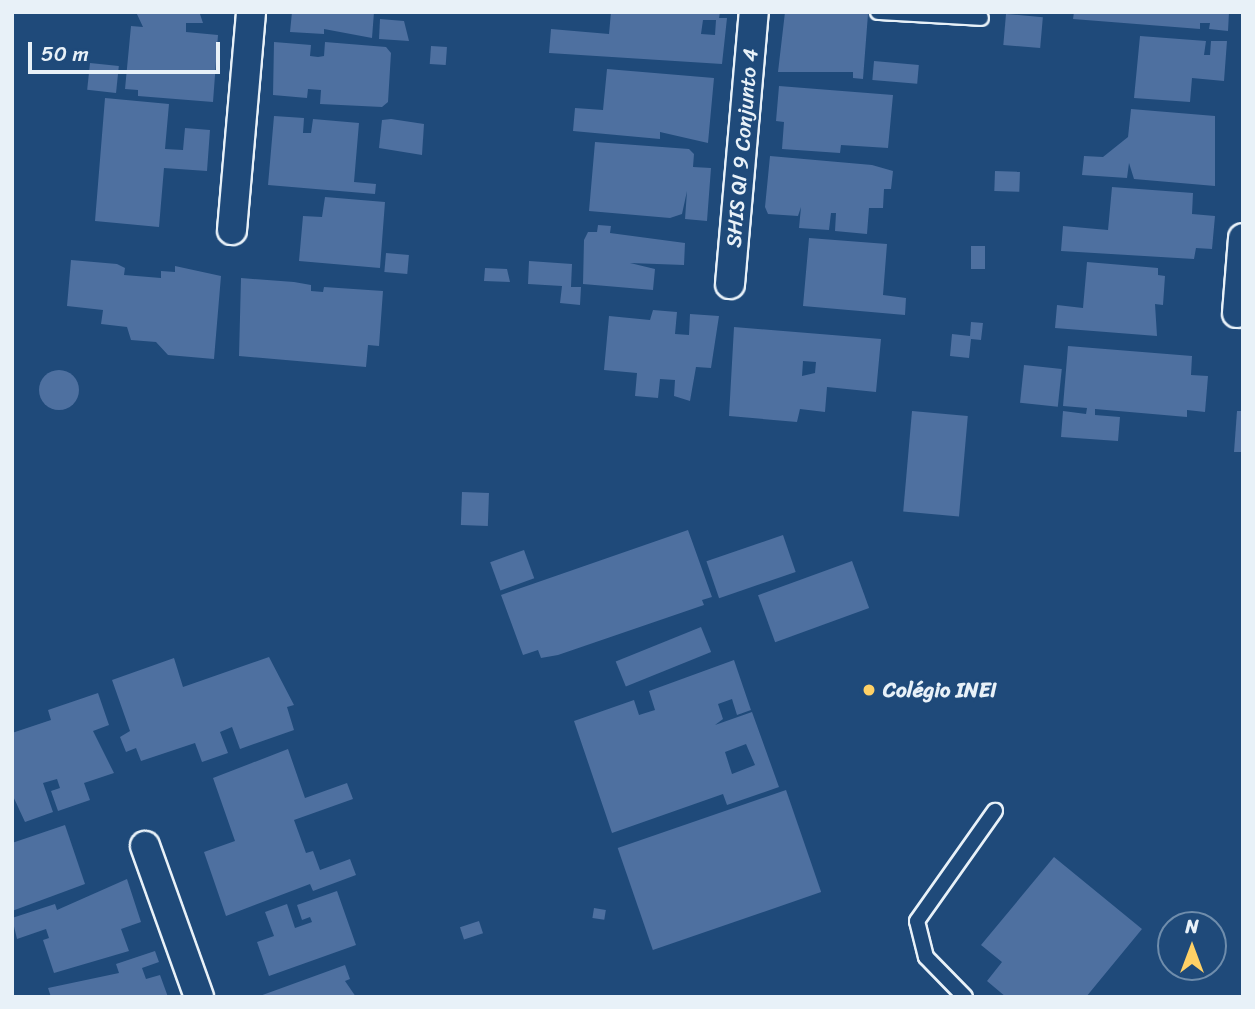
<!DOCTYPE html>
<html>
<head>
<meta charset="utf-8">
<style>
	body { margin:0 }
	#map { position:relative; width:1255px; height:1009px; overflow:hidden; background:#1f4a7a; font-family:Sriracha,sans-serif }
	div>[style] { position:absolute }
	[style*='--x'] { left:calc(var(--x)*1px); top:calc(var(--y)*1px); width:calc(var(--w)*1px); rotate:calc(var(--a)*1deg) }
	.building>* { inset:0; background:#4e70a0; transform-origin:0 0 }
	.round { border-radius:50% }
	.roads { filter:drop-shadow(2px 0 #e8f1f8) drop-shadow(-2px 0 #e8f1f8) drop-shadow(0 2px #e8f1f8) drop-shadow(0 -2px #e8f1f8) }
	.lane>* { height:14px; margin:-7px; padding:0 7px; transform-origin:7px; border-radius:7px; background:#1f4a7a }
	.street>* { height:28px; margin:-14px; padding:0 14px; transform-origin:14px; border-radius:14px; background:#1f4a7a }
	.dots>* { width:19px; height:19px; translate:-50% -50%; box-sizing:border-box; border:4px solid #1f4a7a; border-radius:50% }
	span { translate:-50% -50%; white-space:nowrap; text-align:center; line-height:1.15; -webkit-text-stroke:5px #1f4a7a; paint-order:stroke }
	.street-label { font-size:21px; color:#e8f1f8 }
	.poi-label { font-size:21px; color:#e8f1f8; font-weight:700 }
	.left { translate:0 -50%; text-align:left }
	.frame { position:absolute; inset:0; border:14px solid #e8f1f8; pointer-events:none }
	.north { position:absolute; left:1157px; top:911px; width:70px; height:70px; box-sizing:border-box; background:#1f4a7a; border:2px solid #6f8dac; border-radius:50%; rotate:0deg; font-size:19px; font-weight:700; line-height:28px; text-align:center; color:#e8f1f8 }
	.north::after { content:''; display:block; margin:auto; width:24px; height:32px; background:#ffd166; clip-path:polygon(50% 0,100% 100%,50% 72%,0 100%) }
	.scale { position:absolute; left:28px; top:42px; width:192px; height:32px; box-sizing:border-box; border:4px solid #e8f1f8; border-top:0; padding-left:9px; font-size:21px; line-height:24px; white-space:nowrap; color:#e8f1f8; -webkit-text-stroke:5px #1f4a7a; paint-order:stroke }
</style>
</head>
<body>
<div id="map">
	<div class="building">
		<i style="clip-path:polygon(136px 12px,220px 12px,200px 14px,203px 23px,181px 23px,186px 23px,186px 32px,218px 35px,213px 102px,138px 96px,138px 90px,125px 89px,131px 26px,143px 27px)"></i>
		<i style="clip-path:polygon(292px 12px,374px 12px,372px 38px,324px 29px,324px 34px,290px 32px)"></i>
		<i style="clip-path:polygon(evenodd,611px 12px,720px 12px,719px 18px,727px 18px,722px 64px,549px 53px,551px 29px,609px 34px,611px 12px,703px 20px,716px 20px,715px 35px,701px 34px,703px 20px)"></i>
		<i style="clip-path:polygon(785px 12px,868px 14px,863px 79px,853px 78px,853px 72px,778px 72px)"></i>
		<i style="clip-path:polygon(1074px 12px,1229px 12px,1228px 31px,1209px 29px,1210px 23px,1200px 23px,1200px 29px,1073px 19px)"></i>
		<i style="left:1006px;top:14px;width:37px;height:31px;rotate:5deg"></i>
		<i style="clip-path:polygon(380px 19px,404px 21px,409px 41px,379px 39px)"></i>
		<i style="clip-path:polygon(1140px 36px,1206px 41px,1204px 55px,1210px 55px,1211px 41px,1227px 41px,1224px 81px,1192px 78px,1190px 102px,1134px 98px)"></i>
		<i style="clip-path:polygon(274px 42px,311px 45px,310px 56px,318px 57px,324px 56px,325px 42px,386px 47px,391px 53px,388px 102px,382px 107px,320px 104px,321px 90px,308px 89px,307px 98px,273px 95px)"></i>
		<i style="left:431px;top:46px;width:16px;height:18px;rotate:4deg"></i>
		<i style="left:874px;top:61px;width:45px;height:19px;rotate:5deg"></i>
		<i style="left:90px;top:63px;width:29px;height:27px;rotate:6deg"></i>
		<i style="clip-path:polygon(607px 69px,714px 78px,708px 143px,660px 132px,660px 139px,573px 131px,575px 108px,603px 110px)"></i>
		<i style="clip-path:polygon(779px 86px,893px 95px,888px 148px,841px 145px,840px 153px,782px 149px,784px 122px,776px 121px)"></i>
		<i style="clip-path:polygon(105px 98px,169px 104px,165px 149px,183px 150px,185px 128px,210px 130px,207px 171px,164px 168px,159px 227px,95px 221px)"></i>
		<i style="clip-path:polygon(1131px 109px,1215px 116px,1215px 186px,1134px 179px,1129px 163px,1127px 178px,1082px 175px,1084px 156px,1103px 157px,1128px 137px)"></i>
		<i style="clip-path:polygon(274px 116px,304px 118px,303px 133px,311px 133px,313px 119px,359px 123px,354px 182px,376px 184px,375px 194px,268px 185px)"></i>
		<i style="clip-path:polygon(391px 119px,424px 124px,422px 155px,379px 148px,382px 120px)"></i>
		<i style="clip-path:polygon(595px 142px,689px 149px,694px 154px,693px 167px,711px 168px,707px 221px,685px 219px,687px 191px,682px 214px,670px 218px,589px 211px)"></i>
		<i style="clip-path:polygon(770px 156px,872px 165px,893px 171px,891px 189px,884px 189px,883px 208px,869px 208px,867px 234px,835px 231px,836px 213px,831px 213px,829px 230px,799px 228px,801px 207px,798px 216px,768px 214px,765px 207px)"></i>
		<i style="left:995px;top:171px;width:25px;height:20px;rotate:2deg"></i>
		<i style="clip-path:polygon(1112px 187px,1193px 193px,1192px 214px,1215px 216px,1212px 249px,1196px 248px,1194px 259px,1061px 251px,1063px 226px,1108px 230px)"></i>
		<i style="clip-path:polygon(325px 197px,385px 202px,380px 268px,299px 261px,303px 216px,322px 217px)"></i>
		<i style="clip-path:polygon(598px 225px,611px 226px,610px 233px,685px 243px,684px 265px,630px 263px,655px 269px,653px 290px,583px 284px,584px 240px,588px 232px,597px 232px)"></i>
		<i style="clip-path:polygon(809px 238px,887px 244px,883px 295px,906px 298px,905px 315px,803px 306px)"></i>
		<i style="left:971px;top:246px;width:14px;height:23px"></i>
		<i style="left:386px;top:253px;width:23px;height:19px;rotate:5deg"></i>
		<i style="clip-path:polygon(71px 260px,117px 264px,125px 268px,124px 275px,161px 278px,161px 271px,175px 272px,175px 266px,221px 276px,214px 359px,168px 355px,156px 342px,131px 340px,127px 327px,101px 324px,103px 310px,67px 306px)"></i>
		<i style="clip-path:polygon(529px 261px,572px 264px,571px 287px,581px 287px,580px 305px,560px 303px,562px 286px,528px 284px)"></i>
		<i style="clip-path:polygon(1087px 262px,1158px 268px,1158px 275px,1165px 276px,1163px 305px,1155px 304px,1157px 336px,1055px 328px,1057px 305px,1083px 308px)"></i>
		<i style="clip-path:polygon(485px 268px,507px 269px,510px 282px,484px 281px)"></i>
		<i style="clip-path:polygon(241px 278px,294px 282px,311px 285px,311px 291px,323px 292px,324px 287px,383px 291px,379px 346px,368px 345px,366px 367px,239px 356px)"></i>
		<i style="clip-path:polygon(653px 310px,677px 312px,675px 334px,689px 335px,690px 314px,719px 316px,711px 368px,696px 367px,690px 401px,674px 396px,675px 380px,660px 379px,658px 398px,635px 396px,637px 373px,604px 370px,609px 316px,650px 320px)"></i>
		<i style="clip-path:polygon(971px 322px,983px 323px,981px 340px,971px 339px,969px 358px,950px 356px,952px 334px,970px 336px)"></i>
		<i style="clip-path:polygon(evenodd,734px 327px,881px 339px,876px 392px,827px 387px,825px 412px,800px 409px,797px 422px,729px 416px,734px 327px,803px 361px,816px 362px,815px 373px,802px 376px,803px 361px)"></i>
		<i style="clip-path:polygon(1068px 346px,1192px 356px,1191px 375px,1208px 376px,1205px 412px,1187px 410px,1187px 417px,1095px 409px,1095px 415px,1120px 417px,1118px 441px,1061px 437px,1063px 411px,1086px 414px,1087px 408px,1063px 406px)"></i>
		<i style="left:1024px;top:365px;width:38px;height:38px;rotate:6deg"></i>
		<i class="round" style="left:39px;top:370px;width:40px;height:40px"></i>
		<i style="left:912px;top:411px;width:56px;height:101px;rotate:5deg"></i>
		<i style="clip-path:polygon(1237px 411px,1243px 411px,1243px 452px,1234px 452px)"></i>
		<i style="left:462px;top:492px;width:27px;height:33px;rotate:2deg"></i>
		<i style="clip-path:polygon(688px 530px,712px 597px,702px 600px,704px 605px,558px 655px,541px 658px,538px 650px,523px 655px,501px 595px)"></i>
		<i style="left:783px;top:535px;width:39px;height:81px;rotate:71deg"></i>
		<i style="left:524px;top:550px;width:30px;height:36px;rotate:70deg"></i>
		<i style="left:852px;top:561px;width:50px;height:100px;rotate:70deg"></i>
		<i style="left:701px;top:627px;width:27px;height:92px;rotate:68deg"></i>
		<i style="clip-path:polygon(269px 657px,294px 705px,287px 707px,294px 730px,240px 749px,232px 727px,220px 732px,228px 753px,202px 762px,195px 743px,141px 761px,136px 748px,126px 752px,120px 737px,130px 731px,112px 680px,174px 658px,183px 687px)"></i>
		<i style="clip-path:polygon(evenodd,734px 660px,751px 710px,737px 715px,732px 699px,718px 704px,723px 719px,715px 725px,752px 712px,779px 787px,727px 805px,723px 794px,612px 833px,574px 721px,634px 700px,639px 715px,655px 710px,649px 691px,734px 660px,746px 744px,755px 765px,732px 774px,725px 752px,746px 744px)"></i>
		<i style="clip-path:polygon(98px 693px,109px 725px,93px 731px,114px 773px,84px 783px,90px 800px,58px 811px,51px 791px,60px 788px,57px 779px,43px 783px,53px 812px,25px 822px,12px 794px,12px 733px,51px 720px,48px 710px)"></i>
		<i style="clip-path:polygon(288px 749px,305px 798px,347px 783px,353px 799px,294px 820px,306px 853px,313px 851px,320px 870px,350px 859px,356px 875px,313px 891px,310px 884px,226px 916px,204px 852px,235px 841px,213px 778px)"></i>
		<i style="left:786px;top:790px;width:108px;height:178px;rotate:71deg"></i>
		<i style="clip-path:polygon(65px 825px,85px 884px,12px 911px,12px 843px)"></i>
		<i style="clip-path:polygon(1054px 857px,1142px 929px,1086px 997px,1006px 997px,987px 981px,1002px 962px,981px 945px)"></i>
		<i style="clip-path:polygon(127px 879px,141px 922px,121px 929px,129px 951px,54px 973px,43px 940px,49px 938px,46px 929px,17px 939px,12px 918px,55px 904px,57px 910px)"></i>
		<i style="clip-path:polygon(337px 891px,356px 945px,269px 976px,257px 942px,274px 936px,265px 912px,287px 904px,295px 928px,312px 922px,310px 917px,302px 920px,297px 905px)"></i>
		<i style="left:594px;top:908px;width:12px;height:10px;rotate:9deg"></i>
		<i style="left:479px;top:921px;width:13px;height:20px;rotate:72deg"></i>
		<i style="clip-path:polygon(155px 951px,159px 962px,142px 968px,146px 979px,160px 975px,168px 997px,51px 997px,48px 988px,119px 973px,116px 964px)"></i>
		<i style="clip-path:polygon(345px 965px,350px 979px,345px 981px,356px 997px,257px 997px)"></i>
	</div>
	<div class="roads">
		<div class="lane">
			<i style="--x:878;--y:12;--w:103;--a:3.3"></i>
			<i style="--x:965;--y:997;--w:56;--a:-134.3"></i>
			<i style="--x:926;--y:957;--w:37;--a:-104"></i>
			<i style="--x:917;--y:921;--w:135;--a:-54.7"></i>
		</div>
		<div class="street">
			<i style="--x:232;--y:230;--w:219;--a:-85"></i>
			<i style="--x:730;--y:284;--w:273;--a:-85"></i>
			<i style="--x:1237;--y:313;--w:75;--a:-85.4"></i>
			<i style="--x:145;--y:846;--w:160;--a:70.3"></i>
		</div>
	</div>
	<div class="dots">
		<i style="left:869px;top:690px;background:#ffd166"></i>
	</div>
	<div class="street-label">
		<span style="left:742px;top:148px;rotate:-85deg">SHIS QI 9 Conjunto 4</span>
	</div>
	<div class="poi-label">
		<span class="left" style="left:883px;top:690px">Colégio INEI</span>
	</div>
	<div class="frame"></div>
	<div class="north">N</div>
	<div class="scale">50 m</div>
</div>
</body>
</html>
